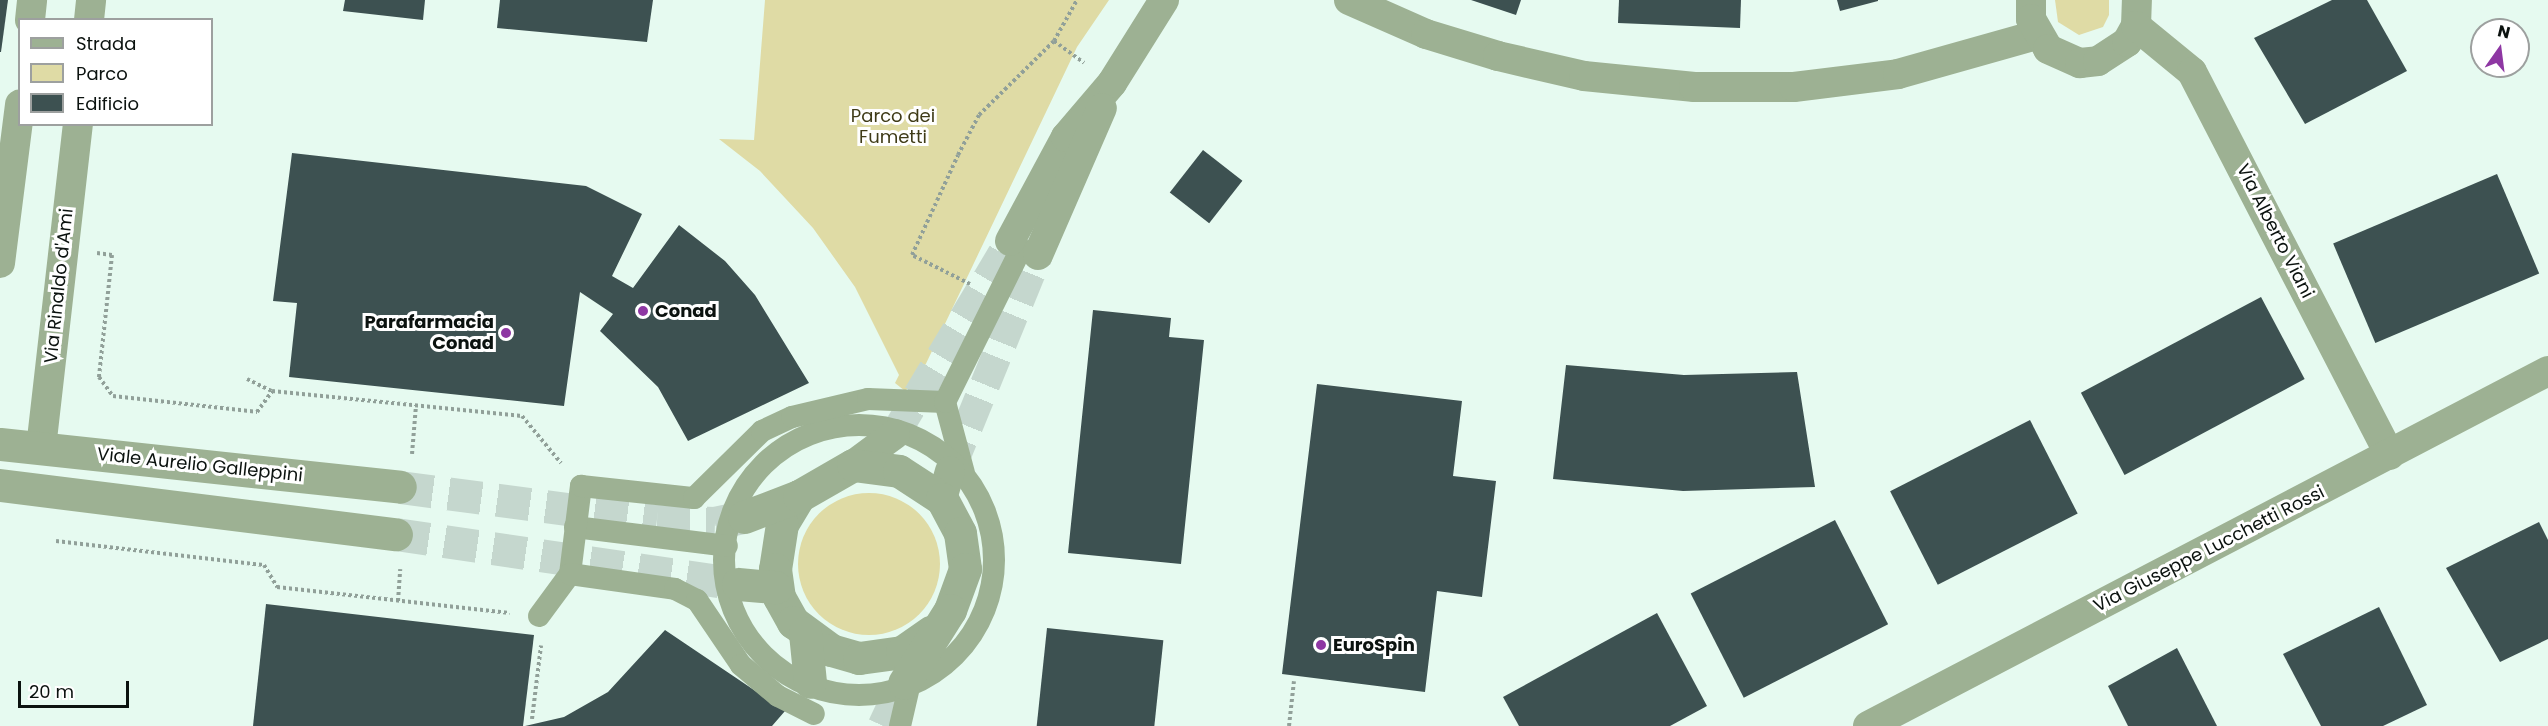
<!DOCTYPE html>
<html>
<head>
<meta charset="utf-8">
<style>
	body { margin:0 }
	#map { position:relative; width:2548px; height:726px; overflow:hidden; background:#e6faf0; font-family:Poppins,sans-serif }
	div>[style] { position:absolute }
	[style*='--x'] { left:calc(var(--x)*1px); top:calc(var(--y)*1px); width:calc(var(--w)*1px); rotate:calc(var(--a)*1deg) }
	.green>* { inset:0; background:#dfdba5 }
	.round { border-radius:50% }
	.building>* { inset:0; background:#3d5151; transform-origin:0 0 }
	.minor-tunnel>* { height:30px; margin-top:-15px; transform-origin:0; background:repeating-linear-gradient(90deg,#c5d7ce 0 30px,transparent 0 45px) }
	.tertiary-tunnel>* { height:33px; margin-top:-16.5px; transform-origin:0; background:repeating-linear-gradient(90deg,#c5d7ce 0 33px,transparent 0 49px) }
	.path>* { height:4px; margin-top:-2px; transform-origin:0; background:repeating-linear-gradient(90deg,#91a099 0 3px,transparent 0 6px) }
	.pedestrian>* { height:22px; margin:-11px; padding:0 11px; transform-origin:11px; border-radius:11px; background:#9db193 }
	.pedestrian>.ring { margin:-11px; padding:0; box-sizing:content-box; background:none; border:22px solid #9db193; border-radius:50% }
	.minor>* { height:30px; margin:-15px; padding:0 15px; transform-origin:15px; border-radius:15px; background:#9db193 }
	.tertiary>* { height:33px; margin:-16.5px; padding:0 16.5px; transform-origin:16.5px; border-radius:16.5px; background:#9db193 }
	.dots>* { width:16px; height:16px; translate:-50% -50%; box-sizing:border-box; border:3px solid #fff; border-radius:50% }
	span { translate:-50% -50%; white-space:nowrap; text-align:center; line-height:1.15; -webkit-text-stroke:6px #fff; paint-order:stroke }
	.park-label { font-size:18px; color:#3f3b17 }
	.street-label { font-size:18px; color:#0b120f }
	.poi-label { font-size:18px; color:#0b120f; font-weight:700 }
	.left { translate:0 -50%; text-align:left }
	.right { translate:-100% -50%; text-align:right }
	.legend { position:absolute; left:18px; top:18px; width:195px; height:108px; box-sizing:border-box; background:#fff; border:2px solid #9da09f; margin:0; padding:8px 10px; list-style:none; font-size:18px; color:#0b120f }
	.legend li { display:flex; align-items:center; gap:12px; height:30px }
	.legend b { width:30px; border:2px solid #9da09f }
	.north { position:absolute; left:2470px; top:18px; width:60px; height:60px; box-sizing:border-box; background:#fff; border:2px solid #9da09f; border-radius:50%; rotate:14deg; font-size:16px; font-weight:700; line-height:24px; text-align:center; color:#0b120f }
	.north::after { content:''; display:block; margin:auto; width:21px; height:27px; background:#8e37a3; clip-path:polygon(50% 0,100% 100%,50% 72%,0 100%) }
	.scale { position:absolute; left:18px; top:681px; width:111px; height:27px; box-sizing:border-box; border:3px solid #0b120f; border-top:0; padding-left:8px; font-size:18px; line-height:21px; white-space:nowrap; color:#0b120f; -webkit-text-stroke:4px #fff; paint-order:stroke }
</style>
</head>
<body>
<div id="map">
	<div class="green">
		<i style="clip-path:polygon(765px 0,1109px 0,1077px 47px,922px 372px,905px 391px,895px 383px,899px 375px,855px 287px,813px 228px,760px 171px,719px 139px,754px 140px)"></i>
		<i style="clip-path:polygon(2055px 0,2109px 0,2109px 15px,2103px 27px,2079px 35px,2058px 22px)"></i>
		<i class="round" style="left:798px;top:493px;width:142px;height:142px"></i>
	</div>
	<div class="building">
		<i style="clip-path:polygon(0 0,8px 0,1px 52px,0 52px)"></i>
		<i style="clip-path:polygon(345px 0,425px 0,423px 20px,343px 11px)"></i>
		<i style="clip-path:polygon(500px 0,653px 0,647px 42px,497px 28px)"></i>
		<i style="clip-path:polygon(1471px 0,1521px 0,1516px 15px)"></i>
		<i style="clip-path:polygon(1619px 0,1741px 0,1740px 28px,1618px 23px)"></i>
		<i style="clip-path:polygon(1837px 0,1878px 0,1878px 1px,1840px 11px)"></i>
		<i style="clip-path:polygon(2332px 0,2367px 0,2407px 71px,2305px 124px,2254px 38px)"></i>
		<i style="left:1203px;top:150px;width:50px;height:54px;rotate:38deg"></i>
		<i style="clip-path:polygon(292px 153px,586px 186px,642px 214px,612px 276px,633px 288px,679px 225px,725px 261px,755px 295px,809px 383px,688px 441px,658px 387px,600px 331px,613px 314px,580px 292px,564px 406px,289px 377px,297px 303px,273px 301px)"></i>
		<i style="left:2497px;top:174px;width:108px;height:178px;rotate:67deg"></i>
		<i style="left:2261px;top:297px;width:93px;height:204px;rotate:62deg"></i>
		<i style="clip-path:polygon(1093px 310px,1171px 318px,1169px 337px,1204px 340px,1181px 564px,1068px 553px)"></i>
		<i style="clip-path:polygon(1566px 365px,1684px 375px,1797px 372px,1815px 487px,1683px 491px,1553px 479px)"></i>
		<i style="clip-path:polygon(1317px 384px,1462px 401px,1453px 476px,1496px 481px,1482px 597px,1437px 591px,1425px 692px,1282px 674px)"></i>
		<i style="left:2030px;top:420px;width:105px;height:157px;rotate:63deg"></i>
		<i style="left:1835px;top:520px;width:117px;height:162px;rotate:63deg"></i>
		<i style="clip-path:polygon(2539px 522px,2548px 540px,2548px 639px,2500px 662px,2446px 568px)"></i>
		<i style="clip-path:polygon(266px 604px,534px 635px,523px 726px,253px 726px)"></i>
		<i style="clip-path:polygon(2379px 607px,2427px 705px,2383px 726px,2321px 726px,2283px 654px)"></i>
		<i style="clip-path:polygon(1657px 613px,1707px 706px,1670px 726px,1519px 726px,1503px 697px)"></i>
		<i style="left:1047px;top:628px;width:117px;height:99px;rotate:6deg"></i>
		<i style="clip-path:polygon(665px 630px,785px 711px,772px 726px,525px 726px,564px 717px,608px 692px)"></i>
		<i style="clip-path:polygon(2177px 648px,2217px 726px,2128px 726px,2108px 686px)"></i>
	</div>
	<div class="minor-tunnel">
		<i style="--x:895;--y:434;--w:225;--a:-59.2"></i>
		<i style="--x:951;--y:468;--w:230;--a:-67.8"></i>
	</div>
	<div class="tertiary-tunnel">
		<i style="--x:400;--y:487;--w:259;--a:7.5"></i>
		<i style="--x:657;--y:521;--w:58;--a:2"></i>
		<i style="--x:715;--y:523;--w:30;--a:-12"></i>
		<i style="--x:396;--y:534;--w:346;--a:8.3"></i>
		<i style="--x:884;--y:726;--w:47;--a:-65.1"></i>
	</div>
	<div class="path">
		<i style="--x:1054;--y:41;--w:47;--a:-60.7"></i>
		<i style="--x:97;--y:253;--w:15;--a:8"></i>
		<i style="--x:112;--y:255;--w:123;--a:96.1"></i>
		<i style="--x:99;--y:377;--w:24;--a:54"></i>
		<i style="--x:113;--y:396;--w:145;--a:6.3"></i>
		<i style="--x:257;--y:412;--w:26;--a:-54"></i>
		<i style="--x:272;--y:391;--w:251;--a:5.7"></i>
		<i style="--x:522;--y:416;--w:61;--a:50.3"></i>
		<i style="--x:970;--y:284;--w:65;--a:-153.4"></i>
		<i style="--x:912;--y:255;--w:110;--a:-65.3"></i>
		<i style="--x:958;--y:155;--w:45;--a:-62.3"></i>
		<i style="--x:979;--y:115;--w:105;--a:-44.6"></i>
		<i style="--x:1054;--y:41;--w:37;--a:36"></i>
		<i style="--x:247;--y:379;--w:28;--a:26"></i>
		<i style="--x:412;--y:454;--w:49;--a:-85.3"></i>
		<i style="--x:56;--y:541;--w:209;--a:6.6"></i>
		<i style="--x:264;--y:565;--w:26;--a:59"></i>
		<i style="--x:277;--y:587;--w:234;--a:6.4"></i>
		<i style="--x:398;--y:601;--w:32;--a:-86"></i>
		<i style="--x:532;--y:719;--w:74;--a:-83"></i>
		<i style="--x:1289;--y:726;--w:45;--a:-83.7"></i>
	</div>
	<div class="pedestrian">
		<i style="--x:945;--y:402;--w:73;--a:75"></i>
		<i class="ring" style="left:724px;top:425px;width:248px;height:248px"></i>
		<i style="--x:575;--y:527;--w:153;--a:7.1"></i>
		<i style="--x:570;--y:574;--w:89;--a:-82.9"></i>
		<i style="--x:581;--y:486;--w:114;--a:6.1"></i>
		<i style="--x:694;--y:498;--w:95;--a:-44.6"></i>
		<i style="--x:762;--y:431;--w:33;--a:-25"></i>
		<i style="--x:792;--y:417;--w:78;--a:-13.3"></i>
		<i style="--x:868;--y:399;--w:77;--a:2.2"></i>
		<i style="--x:945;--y:402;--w:171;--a:-63.6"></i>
		<i style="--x:539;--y:616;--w:52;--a:-53.6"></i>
		<i style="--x:570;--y:574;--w:106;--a:8.1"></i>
		<i style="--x:675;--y:589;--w:25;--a:27"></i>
		<i style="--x:697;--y:600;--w:78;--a:55.9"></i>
		<i style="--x:741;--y:665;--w:48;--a:40"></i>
		<i style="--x:778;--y:696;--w:40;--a:26.6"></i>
		<i style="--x:900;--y:726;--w:37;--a:-77"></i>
	</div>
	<div class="minor">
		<i style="--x:1349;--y:0;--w:84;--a:23.8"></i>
		<i style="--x:1426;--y:34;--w:75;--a:17"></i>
		<i style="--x:1498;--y:56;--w:88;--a:13.1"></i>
		<i style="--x:1584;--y:76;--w:111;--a:5.7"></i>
		<i style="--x:1694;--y:87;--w:100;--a:0"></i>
		<i style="--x:1794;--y:87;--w:105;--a:-7.1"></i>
		<i style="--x:1898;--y:74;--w:144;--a:-15.7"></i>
		<i style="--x:2031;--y:0;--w:19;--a:90"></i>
		<i style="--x:2031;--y:19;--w:34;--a:60"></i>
		<i style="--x:2048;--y:49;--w:35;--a:24"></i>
		<i style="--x:2080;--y:63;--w:18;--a:-6"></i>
		<i style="--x:2098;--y:61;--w:35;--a:-33"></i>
		<i style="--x:2127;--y:42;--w:18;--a:-61"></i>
		<i style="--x:2136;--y:26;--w:26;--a:-88"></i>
		<i style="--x:30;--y:20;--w:20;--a:-84"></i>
		<i style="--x:89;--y:20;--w:20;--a:-84"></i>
		<i style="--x:2136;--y:26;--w:72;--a:39.4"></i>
		<i style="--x:2192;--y:72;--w:431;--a:62.7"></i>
		<i style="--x:1010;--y:241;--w:118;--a:-61.7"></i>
		<i style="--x:1066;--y:137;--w:71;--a:-49.6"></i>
		<i style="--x:1112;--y:83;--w:98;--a:-57.9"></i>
		<i style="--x:1038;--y:255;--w:160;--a:-66.5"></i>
		<i style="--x:0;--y:263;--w:160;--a:-82.8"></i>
		<i style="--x:41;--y:448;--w:326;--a:-83.5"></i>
		<i style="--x:853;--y:465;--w:52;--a:-36.4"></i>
		<i style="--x:942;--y:499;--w:29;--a:-74"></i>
		<i style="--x:1868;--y:726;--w:767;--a:-27.57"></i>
	</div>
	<div class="tertiary">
		<i style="--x:0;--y:444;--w:402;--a:6.1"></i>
		<i style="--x:0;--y:485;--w:399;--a:7.1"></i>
		<i style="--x:799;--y:496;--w:33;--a:121"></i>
		<i style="--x:782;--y:524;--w:46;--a:98.8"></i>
		<i style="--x:775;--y:569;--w:28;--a:82"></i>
		<i style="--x:779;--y:597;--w:29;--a:61"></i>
		<i style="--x:793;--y:622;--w:47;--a:36.4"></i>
		<i style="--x:831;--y:650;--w:29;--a:16"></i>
		<i style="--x:859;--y:658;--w:43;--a:-7.9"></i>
		<i style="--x:902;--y:652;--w:35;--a:-35"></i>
		<i style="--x:744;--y:517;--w:59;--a:-20.9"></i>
		<i style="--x:799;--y:496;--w:62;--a:-29.9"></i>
		<i style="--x:853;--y:465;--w:46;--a:7.4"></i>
		<i style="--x:899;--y:471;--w:51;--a:33.1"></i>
		<i style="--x:942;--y:499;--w:38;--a:62"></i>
		<i style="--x:960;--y:533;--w:36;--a:82"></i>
		<i style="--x:965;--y:569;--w:44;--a:110.1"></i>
		<i style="--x:950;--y:610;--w:86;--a:122.2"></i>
		<i style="--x:738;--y:584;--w:38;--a:5"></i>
		<i style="--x:805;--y:633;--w:49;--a:84.2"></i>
	</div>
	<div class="dots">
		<i style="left:643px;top:311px;background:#8e37a3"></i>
		<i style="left:506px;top:333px;background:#8e37a3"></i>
		<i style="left:1321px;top:645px;background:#8e37a3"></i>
	</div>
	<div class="park-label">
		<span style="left:893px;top:127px">Parco dei<br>Fumetti</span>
	</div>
	<div class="street-label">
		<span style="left:2275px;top:231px;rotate:63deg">Via Alberto Viani</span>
		<span style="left:59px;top:286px;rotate:-84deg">Via Rinaldo d'Ami</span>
		<span style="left:200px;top:465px;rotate:6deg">Viale Aurelio Galleppini</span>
		<span style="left:2209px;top:549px;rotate:-27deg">Via Giuseppe Lucchetti Rossi</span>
	</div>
	<div class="poi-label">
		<span class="left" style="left:655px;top:311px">Conad</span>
		<span class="right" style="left:494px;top:333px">Parafarmacia<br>Conad</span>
		<span class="left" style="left:1333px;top:645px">EuroSpin</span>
	</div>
	<ul class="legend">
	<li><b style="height:8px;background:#9db193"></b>Strada</li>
	<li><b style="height:16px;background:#dfdba5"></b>Parco</li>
	<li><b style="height:16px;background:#3d5151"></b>Edificio</li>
	</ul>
	<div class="north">N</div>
	<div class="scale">20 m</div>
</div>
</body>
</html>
